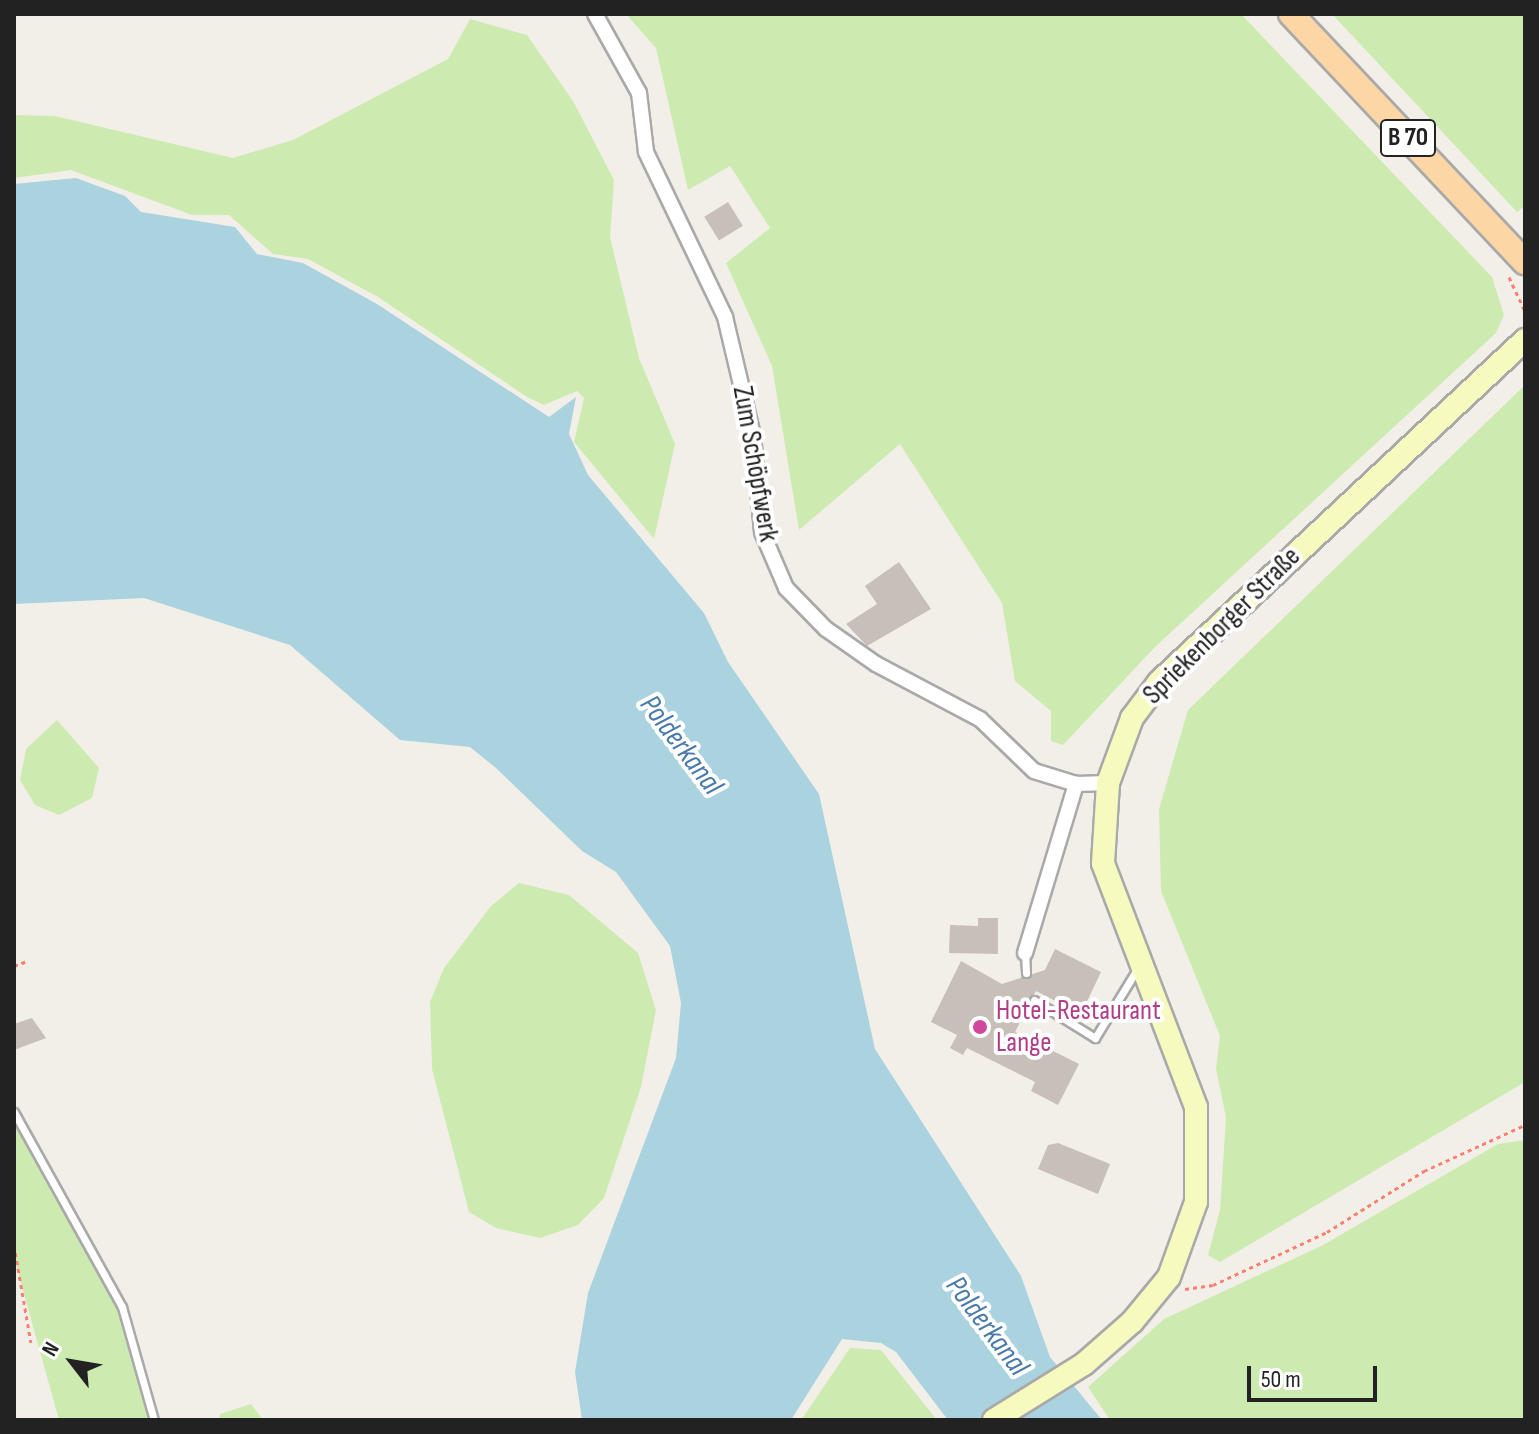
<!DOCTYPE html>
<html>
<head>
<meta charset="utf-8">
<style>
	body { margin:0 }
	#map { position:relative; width:1539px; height:1434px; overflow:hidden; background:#f2efe9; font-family:"Sofia Sans Condensed",sans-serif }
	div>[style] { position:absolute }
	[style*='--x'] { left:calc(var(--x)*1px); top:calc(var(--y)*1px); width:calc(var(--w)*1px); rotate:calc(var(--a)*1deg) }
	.grass>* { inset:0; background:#cdebb0 }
	.water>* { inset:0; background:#aad3df }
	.building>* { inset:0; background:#c7bfb8; transform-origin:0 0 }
	.path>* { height:3px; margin-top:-1.5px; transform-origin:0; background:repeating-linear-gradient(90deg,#fa8072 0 4px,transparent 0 8px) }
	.roads { filter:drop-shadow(2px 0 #a9a9a9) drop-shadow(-2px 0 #a9a9a9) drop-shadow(0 2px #a9a9a9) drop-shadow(0 -2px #a9a9a9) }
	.lane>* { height:7px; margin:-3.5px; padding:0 3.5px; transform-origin:3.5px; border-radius:3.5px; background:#fff }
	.street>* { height:14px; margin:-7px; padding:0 7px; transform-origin:7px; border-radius:7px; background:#fff }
	.secondary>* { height:22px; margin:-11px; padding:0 11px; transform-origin:11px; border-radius:11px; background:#f7fabf }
	.primary>* { height:24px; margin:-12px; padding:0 12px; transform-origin:12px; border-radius:12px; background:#fcd6a4 }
	.dots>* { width:22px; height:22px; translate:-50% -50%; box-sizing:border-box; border:4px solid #fff; border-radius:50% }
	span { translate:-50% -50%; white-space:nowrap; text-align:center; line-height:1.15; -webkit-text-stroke:8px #fff; paint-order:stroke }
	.shield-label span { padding:2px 6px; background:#fff; border:2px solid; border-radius:6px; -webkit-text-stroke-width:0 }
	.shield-label { font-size:26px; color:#222; font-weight:700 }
	.street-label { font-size:28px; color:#222 }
	.hotel-label { font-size:28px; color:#b23c85 }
	.left { translate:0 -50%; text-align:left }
	.water-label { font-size:30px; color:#4a7aab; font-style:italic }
	.frame { position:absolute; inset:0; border:16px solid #222; pointer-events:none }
	.north { position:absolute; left:32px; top:1322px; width:80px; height:80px; -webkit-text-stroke:6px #fff; paint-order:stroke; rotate:301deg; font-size:22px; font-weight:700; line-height:32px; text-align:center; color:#222 }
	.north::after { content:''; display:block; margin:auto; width:28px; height:36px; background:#222; clip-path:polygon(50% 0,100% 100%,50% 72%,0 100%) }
	.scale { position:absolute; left:1247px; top:1366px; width:130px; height:36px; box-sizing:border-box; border:4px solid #222; border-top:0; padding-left:10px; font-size:24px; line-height:28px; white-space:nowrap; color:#222; -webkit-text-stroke:6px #fff; paint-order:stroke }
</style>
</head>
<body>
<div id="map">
	<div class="grass">
		<i style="clip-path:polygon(626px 14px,1241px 14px,1492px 277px,1504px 315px,1496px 333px,1155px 647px,1063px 745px,1051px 741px,1051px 711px,1015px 681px,1002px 603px,900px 444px,799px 530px,772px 366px,726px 263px,770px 228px,730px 166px,688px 190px,656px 48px)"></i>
		<i style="clip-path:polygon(1332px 14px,1525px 14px,1525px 206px,1517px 212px)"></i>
		<i style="clip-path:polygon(470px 19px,527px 35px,573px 101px,614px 180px,610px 237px,639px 358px,675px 444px,654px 539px,574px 442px,584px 398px,577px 391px,544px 405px,527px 397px,378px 297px,308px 259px,273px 254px,229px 215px,192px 215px,71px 170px,14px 178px,14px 115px,55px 116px,233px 158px,293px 140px,448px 59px)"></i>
		<i style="clip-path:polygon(1525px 385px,1525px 1082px,1220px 1262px,1208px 1255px,1220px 1210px,1226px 1117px,1216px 1069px,1220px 1036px,1161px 891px,1159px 809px,1188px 710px)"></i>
		<i style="clip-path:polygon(57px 720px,99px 768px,92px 798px,59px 815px,35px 805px,20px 780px,26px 749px)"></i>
		<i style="clip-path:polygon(519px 883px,569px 895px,638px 953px,656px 1010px,641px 1087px,604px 1198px,578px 1225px,540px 1238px,496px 1228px,469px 1212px,432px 1069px,430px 1002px,444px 968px,491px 906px)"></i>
		<i style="clip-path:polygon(14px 1123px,118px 1308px,150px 1420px,59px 1420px,14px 1258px)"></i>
		<i style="clip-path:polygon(1525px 1140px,1525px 1420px,1110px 1420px,1088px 1387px,1164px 1319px,1323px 1245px,1498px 1144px)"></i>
		<i style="clip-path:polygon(850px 1348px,881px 1350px,937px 1420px,801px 1420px)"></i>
		<i style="clip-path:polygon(251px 1404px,263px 1420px,219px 1420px,220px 1414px)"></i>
	</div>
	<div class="water">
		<i style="clip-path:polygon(76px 178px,125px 196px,141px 212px,235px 227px,257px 254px,303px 263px,377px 304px,549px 417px,576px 397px,569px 434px,588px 475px,704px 613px,728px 662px,819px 794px,875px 1049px,1021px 1276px,1050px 1357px,1102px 1420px,948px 1420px,896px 1352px,881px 1343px,842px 1339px,791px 1420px,582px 1420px,575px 1372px,588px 1293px,676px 1058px,681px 1003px,670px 946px,616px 872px,582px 851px,496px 768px,470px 747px,400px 740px,290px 645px,144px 598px,14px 604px,14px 184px)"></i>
	</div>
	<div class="building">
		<i style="left:728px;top:202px;width:28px;height:28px;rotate:58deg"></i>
		<i style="clip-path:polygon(899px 562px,931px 609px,867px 646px,846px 624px,877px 604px,865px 586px)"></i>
		<i style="clip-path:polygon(978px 918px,998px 918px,998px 954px,949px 953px,950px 925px,978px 926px)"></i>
		<i style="clip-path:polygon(1055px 949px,1101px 972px,1081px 1014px,1036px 991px,1015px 1032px,1079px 1064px,1058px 1105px,1031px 1091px,1035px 1082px,967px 1048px,963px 1055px,950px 1048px,957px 1035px,931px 1022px,961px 961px,1002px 984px,1045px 970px)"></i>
		<i style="clip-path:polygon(32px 1018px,46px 1038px,14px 1050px,14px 1024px)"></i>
		<i style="clip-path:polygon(1058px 1143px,1110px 1164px,1098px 1194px,1038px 1169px,1048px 1145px)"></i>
	</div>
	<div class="path">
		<i style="--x:1509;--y:277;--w:38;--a:65"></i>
		<i style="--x:14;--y:966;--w:14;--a:-21"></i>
		<i style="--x:14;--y:1245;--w:99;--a:80.2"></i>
		<i style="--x:1185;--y:1289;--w:28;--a:-8"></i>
		<i style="--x:1213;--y:1285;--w:126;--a:-24.9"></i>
		<i style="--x:1327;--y:1232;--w:115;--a:-32.2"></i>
		<i style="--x:1424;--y:1171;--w:111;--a:-24.5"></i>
	</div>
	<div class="roads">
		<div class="lane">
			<i style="--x:1025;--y:953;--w:20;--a:87"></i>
			<i style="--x:1034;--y:1000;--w:72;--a:31.9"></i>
			<i style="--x:1095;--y:1038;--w:84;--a:-58.6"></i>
			<i style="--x:14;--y:1112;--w:223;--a:61"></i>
			<i style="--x:122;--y:1307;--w:117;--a:74.2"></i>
		</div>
		<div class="street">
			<i style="--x:595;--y:14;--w:90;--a:60.9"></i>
			<i style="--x:639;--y:93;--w:59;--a:83.2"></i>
			<i style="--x:646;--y:152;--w:183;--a:64.4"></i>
			<i style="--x:725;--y:317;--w:121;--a:76.7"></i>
			<i style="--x:753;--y:435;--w:97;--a:84.7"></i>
			<i style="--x:762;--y:532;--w:61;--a:66.8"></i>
			<i style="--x:786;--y:588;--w:57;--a:45.7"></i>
			<i style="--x:826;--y:629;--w:61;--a:35"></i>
			<i style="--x:876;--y:664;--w:118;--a:27.9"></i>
			<i style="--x:980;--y:719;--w:75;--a:43.9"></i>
			<i style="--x:1034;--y:771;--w:44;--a:17.2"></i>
			<i style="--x:1076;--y:784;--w:32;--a:-2"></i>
			<i style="--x:1025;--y:953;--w:177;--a:-73.2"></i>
		</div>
		<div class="secondary">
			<i style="--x:994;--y:1420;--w:106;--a:-31.9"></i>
			<i style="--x:1084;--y:1364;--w:64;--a:-41.2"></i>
			<i style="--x:1132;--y:1322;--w:58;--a:-50.6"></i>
			<i style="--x:1169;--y:1277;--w:80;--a:-70.2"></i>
			<i style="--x:1196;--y:1202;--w:95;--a:-90"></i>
			<i style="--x:1196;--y:1107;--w:261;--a:-110.9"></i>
			<i style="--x:1103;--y:863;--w:80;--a:-86.4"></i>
			<i style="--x:1108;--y:783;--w:69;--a:-69.7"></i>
			<i style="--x:1132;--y:718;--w:45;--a:-53.1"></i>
			<i style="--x:1159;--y:682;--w:501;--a:-43.06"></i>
		</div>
		<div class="primary">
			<i style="--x:1291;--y:14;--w:341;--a:46.7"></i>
		</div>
	</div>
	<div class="dots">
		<i style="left:980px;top:1027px;background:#d1479c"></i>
	</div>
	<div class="shield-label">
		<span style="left:1408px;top:138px">B 70</span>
	</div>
	<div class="street-label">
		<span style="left:755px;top:464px;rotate:80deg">Zum Schöpfwerk</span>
		<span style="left:1222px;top:626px;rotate:-45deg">Spriekenborger Straße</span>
	</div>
	<div class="hotel-label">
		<span class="left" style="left:996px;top:1027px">Hotel-Restaurant<br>Lange</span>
	</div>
	<div class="water-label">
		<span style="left:681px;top:745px;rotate:53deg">Polderkanal</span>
		<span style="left:987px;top:1326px;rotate:53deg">Polderkanal</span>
	</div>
	<div class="frame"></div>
	<div class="north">N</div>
	<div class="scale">50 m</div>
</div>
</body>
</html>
